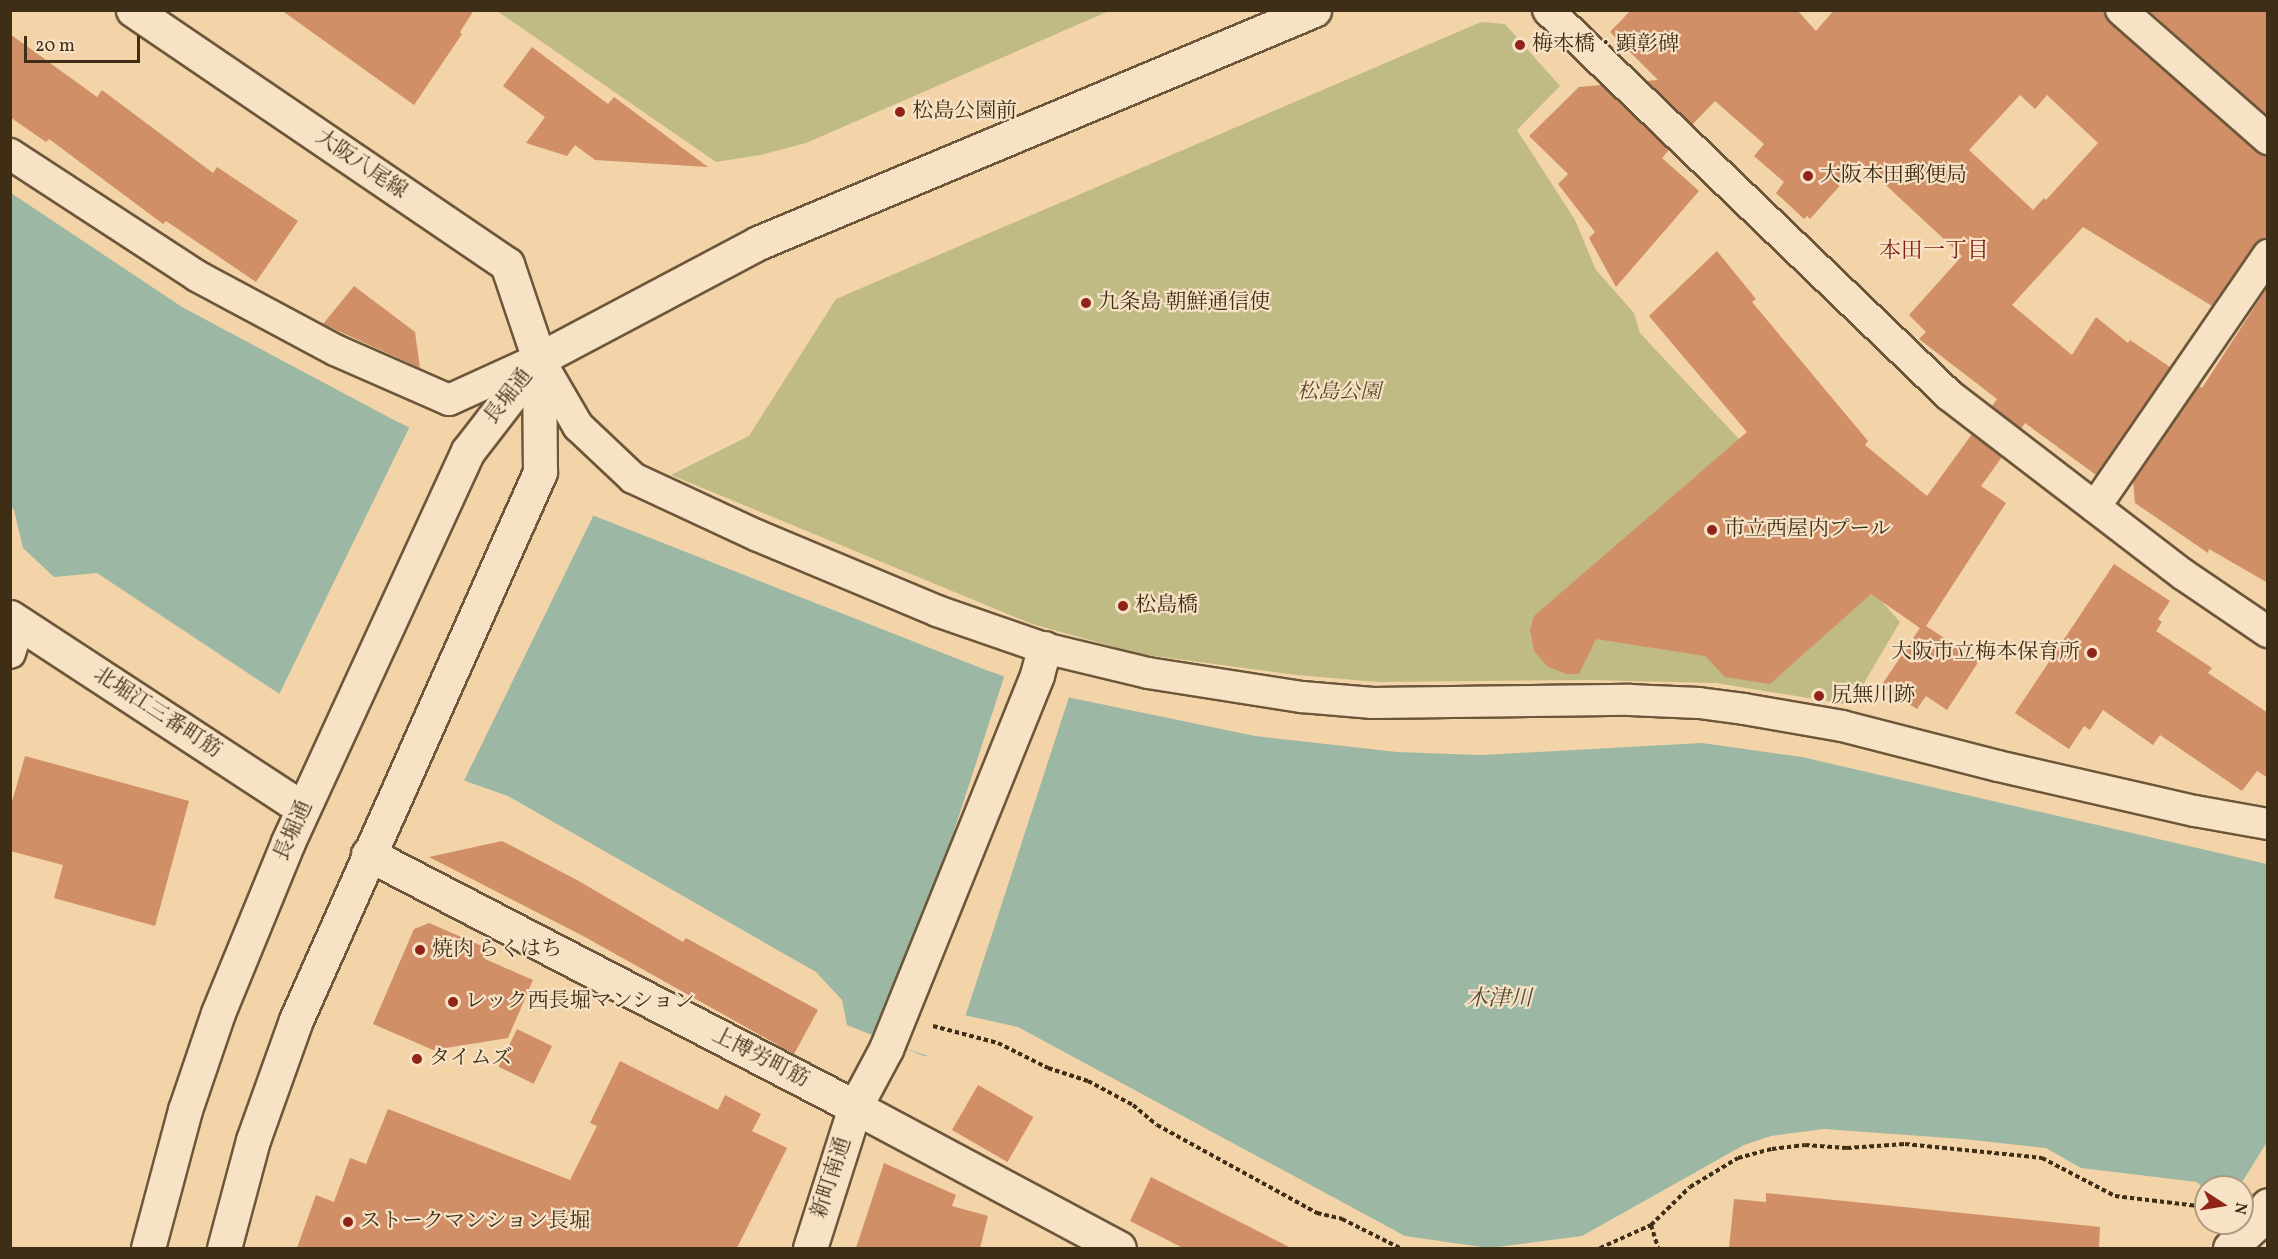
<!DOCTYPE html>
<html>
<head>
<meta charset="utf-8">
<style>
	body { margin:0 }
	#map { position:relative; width:2278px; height:1259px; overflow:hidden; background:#f3d3a8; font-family:Vollkorn,"Noto Serif JP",serif }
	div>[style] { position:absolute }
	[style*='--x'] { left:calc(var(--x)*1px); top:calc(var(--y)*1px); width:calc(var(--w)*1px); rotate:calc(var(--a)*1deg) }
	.green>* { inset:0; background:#c0bb84 }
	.water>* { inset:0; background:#9cb8a5 }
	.pier>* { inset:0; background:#f3d3a8; transform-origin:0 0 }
	.building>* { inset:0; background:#d18f68; transform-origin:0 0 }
	.path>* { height:4px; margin-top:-2px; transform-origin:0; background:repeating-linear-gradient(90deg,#3f2e16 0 4.5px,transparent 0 7.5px) }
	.roads { filter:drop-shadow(2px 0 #6c573a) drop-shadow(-2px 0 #6c573a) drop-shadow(0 2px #6c573a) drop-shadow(0 -2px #6c573a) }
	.minor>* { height:30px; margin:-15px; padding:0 15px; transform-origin:15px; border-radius:15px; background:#f7e2c6 }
	.tertiary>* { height:33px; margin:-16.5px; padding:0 16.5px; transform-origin:16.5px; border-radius:16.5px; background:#f7e2c6 }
	.secondary>* { height:33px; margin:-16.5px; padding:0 16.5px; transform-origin:16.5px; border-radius:16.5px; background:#f7e2c6 }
	.dots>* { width:16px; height:16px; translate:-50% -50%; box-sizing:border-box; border:3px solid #f7e2c6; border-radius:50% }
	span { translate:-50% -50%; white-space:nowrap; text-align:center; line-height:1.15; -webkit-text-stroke:4.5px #f7e2c6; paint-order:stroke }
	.poi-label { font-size:21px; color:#3f2e16 }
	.left { translate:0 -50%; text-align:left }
	.right { translate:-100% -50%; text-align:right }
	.street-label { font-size:21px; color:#3f2e16 }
	.park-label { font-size:21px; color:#594a2c; font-style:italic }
	.neighbourhood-label { font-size:22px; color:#7a1f14 }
	.water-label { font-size:22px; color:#524a33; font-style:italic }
	.frame { position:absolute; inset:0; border:12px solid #3f2e16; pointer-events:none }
	.north { position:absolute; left:2194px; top:1175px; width:60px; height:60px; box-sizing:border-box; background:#f7e2c6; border:2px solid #ad9a80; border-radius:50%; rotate:102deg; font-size:16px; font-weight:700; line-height:24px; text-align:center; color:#3f2e16 }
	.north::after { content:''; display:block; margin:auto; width:21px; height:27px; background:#8f2418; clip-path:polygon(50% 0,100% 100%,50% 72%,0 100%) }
	.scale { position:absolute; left:24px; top:36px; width:116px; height:27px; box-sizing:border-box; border:3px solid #3f2e16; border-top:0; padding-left:8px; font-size:18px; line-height:21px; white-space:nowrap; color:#3f2e16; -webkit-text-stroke:4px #f7e2c6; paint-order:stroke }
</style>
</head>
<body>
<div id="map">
	<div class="green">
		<i style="clip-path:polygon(497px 11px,1109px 11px,806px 143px,760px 155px,716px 162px)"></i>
		<i style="clip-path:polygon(1481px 22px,1505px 24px,1560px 86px,1517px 130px,1575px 220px,1596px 270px,1634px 313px,1640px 333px,1738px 438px,1900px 622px,1851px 705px,1716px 683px,1589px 680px,1378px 682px,1297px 675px,1140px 654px,1032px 624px,671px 475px,749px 436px,836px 299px)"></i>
	</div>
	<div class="water">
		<i style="clip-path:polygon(11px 193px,182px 307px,392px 419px,592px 515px,986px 670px,1062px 696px,1255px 736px,1397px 752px,1481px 755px,1702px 743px,1802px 757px,2267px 864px,2267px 1224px,2242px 1187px,2206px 1187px,2206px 1191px,2197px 1182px,2081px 1168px,2046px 1148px,1963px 1139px,1824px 1129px,1771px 1136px,1744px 1145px,1582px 1236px,1489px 1248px,1405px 1236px,1018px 1027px,955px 1013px,935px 1056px,924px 1056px,847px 1025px,842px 1000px,816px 972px,508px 796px,468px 782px,278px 693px,97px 573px,54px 577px,23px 548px,14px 510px,11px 506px)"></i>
	</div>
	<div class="pier">
		<i style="left:411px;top:424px;width:204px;height:302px;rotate:26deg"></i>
		<i style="left:1005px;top:674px;width:68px;height:387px;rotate:18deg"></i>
		<i style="clip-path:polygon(2267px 1142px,2268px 1227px,2242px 1221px,2242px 1187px,2239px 1187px)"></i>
	</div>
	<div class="building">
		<i style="clip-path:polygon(281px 10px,474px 10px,460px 32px,462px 34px,414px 105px)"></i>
		<i style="clip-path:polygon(evenodd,1631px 10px,1797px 10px,1816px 31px,1834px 10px,2104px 10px,2110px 23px,2257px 152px,2268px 156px,2268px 238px,2254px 245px,2212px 306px,2083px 227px,2012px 305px,2072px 355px,2096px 317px,2128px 343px,2130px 340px,2170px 367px,2096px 475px,2025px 423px,2021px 429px,1992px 406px,1997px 399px,1919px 339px,1926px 332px,1909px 315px,1962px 256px,1861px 162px,1810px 219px,1807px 216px,1804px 219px,1776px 193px,1784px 182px,1754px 156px,1764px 144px,1715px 101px,1692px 125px,1647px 81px,1658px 80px,1610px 32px,1631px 10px,2020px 95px,2035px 109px,2047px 95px,2098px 143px,2046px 200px,2044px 198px,2033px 210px,1969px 150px,2020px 95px)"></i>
		<i style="clip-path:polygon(2148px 10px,2268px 10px,2268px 116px)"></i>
		<i style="clip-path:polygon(10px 34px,97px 97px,102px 90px,213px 173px,217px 167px,298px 221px,256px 282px,166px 221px,163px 224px,49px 139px,46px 142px,10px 117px)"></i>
		<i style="clip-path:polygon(532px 47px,608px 104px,614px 97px,708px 167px,595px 160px,575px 145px,567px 156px,526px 143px,545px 117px,503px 86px)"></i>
		<i style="clip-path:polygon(1601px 85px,1669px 150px,1662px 158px,1699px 191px,1616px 287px,1589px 238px,1595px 232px,1558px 184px,1568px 174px,1529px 136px,1579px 87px)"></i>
		<i style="clip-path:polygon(1717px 251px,1756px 299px,1752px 302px,1868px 441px,1865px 445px,1927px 496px,1972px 434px,2002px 457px,1981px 486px,2006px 503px,1926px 626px,1979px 661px,1947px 710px,1926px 696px,1917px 709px,1881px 686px,1920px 628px,1871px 594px,1770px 684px,1725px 677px,1705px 656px,1596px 639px,1579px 674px,1566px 674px,1547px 666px,1534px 651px,1530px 630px,1534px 616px,1747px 432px,1649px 316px)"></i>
		<i style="clip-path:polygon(354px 286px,415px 332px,420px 368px,323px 324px)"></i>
		<i style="clip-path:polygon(2268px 286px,2268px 583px,2209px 549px,2208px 553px,2135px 503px,2133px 481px,2199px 386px,2202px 388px)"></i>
		<i style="clip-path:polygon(2114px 564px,2170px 601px,2158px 619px,2162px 622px,2156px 631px,2212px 668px,2208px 673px,2268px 713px,2268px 778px,2257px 771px,2242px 791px,2160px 735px,2153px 745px,2103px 710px,2090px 730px,2084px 726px,2069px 749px,2015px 713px)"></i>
		<i style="clip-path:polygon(25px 756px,189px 801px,155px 926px,54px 898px,63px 865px,10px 851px,10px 809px)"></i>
		<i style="clip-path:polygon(502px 841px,577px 880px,683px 942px,686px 938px,818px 1010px,794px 1054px,585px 937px,429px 857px)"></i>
		<i style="clip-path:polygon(429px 923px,489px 949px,485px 959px,533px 980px,508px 1038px,433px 1050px,373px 1024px,414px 929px)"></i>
		<i style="left:517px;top:1029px;width:39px;height:42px;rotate:26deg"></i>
		<i style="clip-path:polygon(620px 1061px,718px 1110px,725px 1095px,761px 1114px,752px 1131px,787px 1148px,737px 1248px,297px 1248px,316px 1195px,334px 1202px,350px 1158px,366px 1164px,388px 1109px,570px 1180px,597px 1126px,590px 1123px)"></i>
		<i style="left:978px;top:1085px;width:64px;height:52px;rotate:30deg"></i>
		<i style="clip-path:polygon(884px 1163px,956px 1195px,952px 1206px,988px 1216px,980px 1248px,856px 1248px)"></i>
		<i style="clip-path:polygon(1151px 1177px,1291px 1248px,1183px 1248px,1130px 1221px)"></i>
		<i style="clip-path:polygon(1766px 1193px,2100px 1227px,2099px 1248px,1729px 1248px,1734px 1199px,1766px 1202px)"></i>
	</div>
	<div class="path">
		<i style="--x:933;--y:1026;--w:67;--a:14.7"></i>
		<i style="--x:998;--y:1043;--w:56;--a:26.6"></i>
		<i style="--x:1048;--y:1068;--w:42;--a:18"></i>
		<i style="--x:1088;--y:1081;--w:51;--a:28.1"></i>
		<i style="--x:1133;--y:1105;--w:31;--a:40"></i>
		<i style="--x:1157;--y:1125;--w:183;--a:28.8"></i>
		<i style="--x:1317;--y:1213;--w:26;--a:13"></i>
		<i style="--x:1342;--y:1219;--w:65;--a:26.6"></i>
		<i style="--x:1651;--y:1225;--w:24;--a:73"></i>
		<i style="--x:1600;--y:1248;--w:56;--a:-24.3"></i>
		<i style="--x:1651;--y:1225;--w:54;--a:-44.3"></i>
		<i style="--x:1690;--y:1187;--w:56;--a:-31.1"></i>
		<i style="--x:1738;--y:1158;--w:35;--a:-15"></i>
		<i style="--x:1772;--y:1149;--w:33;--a:-7"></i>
		<i style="--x:1805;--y:1145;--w:42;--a:4.1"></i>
		<i style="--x:1847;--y:1148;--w:58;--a:-3.9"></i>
		<i style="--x:1905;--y:1144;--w:138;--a:5.8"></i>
		<i style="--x:2042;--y:1158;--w:82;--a:27.5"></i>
		<i style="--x:2115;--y:1196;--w:92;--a:6.9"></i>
	</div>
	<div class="roads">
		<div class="minor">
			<i style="--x:1548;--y:10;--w:556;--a:43.83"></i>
			<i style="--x:1949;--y:395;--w:296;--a:37.5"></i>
			<i style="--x:2184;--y:575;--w:102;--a:34.2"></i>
			<i style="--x:2121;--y:10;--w:196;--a:41.3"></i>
			<i style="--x:10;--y:154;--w:223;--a:33.1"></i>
			<i style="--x:197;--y:276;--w:157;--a:28.2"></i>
			<i style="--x:335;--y:350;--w:124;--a:23.7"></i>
			<i style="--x:449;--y:400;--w:99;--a:-24.5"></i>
			<i style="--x:539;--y:359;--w:78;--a:59.8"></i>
			<i style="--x:578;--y:426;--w:76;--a:43.4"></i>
			<i style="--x:633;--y:478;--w:138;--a:24.9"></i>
			<i style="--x:758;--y:536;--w:194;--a:22.7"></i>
			<i style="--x:937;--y:611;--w:113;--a:19.1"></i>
			<i style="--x:1044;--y:648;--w:107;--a:13.5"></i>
			<i style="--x:1148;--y:673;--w:156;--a:8.9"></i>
			<i style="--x:1302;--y:697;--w:71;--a:4.8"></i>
			<i style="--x:1373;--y:703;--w:257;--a:-0.7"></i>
			<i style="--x:1630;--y:700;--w:69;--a:2.5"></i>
			<i style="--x:1699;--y:703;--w:45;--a:7.6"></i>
			<i style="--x:1744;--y:709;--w:99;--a:9.8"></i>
			<i style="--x:1842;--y:726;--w:161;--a:14.4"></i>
			<i style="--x:1998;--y:766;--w:202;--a:12.9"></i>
			<i style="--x:2195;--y:811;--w:74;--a:10.1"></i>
			<i style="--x:2095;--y:507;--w:306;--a:-55.5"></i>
			<i style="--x:10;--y:653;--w:32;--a:-72"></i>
		</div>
		<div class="tertiary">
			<i style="--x:539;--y:359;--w:248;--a:-27.9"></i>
			<i style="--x:758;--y:243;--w:603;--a:-22.74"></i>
			<i style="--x:10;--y:617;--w:350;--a:33.2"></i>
			<i style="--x:368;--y:854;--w:549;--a:27.45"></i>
			<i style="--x:855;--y:1107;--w:299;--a:28.1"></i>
			<i style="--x:810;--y:1248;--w:148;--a:-72.3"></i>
			<i style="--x:855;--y:1107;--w:66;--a:-61.9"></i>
			<i style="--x:886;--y:1049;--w:403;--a:-68"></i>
			<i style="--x:1037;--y:675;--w:28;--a:-75"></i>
			<i style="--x:2230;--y:1248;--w:35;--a:-43"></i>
			<i style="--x:2256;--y:1224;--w:22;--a:-58"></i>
		</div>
		<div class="secondary">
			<i style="--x:133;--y:10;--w:452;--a:34.2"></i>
			<i style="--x:507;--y:264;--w:100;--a:71.4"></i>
			<i style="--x:539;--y:359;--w:113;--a:89.5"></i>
			<i style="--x:540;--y:472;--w:600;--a:114"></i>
			<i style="--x:296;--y:1020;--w:127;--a:109.7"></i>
			<i style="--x:253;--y:1140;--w:112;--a:105"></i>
			<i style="--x:148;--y:1248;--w:143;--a:-75"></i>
			<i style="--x:185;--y:1110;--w:102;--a:-71.2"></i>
			<i style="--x:218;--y:1013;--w:185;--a:-67.7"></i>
			<i style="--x:288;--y:842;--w:430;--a:-65.3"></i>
			<i style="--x:468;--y:451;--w:116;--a:-52.3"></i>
		</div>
	</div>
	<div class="dots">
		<i style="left:1520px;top:45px;background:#8f2418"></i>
		<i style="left:900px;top:112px;background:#8f2418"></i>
		<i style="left:1808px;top:176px;background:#8f2418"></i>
		<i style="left:1086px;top:303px;background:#8f2418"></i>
		<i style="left:1712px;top:530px;background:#8f2418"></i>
		<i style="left:1123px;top:606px;background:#8f2418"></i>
		<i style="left:2092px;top:653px;background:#8f2418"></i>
		<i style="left:1819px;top:696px;background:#8f2418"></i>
		<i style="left:420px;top:950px;background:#8f2418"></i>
		<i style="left:453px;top:1002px;background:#8f2418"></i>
		<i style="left:417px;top:1059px;background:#8f2418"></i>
		<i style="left:348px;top:1222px;background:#8f2418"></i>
	</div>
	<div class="poi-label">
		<span class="left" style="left:1532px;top:45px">梅本橋・顕彰碑</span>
		<span class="left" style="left:912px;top:112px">松島公園前</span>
		<span class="left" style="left:1820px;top:176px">大阪本田郵便局</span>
		<span class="left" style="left:1098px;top:303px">九条島 朝鮮通信使</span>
		<span class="left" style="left:1724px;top:530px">市立西屋内プール</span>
		<span class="left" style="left:1135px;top:606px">松島橋</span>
		<span class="right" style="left:2080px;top:653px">大阪市立梅本保育所</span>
		<span class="left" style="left:1831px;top:696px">尻無川跡</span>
		<span class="left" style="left:432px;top:950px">焼肉 らくはち</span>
		<span class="left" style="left:465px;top:1002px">レック西長堀マンション</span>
		<span class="left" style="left:429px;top:1059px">タイムズ</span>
		<span class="left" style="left:360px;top:1222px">ストークマンション長堀</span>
	</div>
	<div class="street-label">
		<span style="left:361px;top:165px;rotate:34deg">大阪八尾線</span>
		<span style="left:509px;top:397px;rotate:-52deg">長堀通</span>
		<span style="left:157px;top:713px;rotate:33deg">北堀江三番町筋</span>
		<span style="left:294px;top:831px;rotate:-66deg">長堀通</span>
		<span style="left:760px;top:1058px;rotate:27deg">上博労町筋</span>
		<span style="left:832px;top:1178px;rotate:-72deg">新町南通</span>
	</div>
	<div class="park-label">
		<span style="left:1339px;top:393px">松島公園</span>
	</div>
	<div class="neighbourhood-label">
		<span style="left:1934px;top:252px">本田一丁目</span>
	</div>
	<div class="water-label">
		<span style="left:1499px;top:1000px">木津川</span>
	</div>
	<div class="frame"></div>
	<div class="north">N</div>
	<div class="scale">20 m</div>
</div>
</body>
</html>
